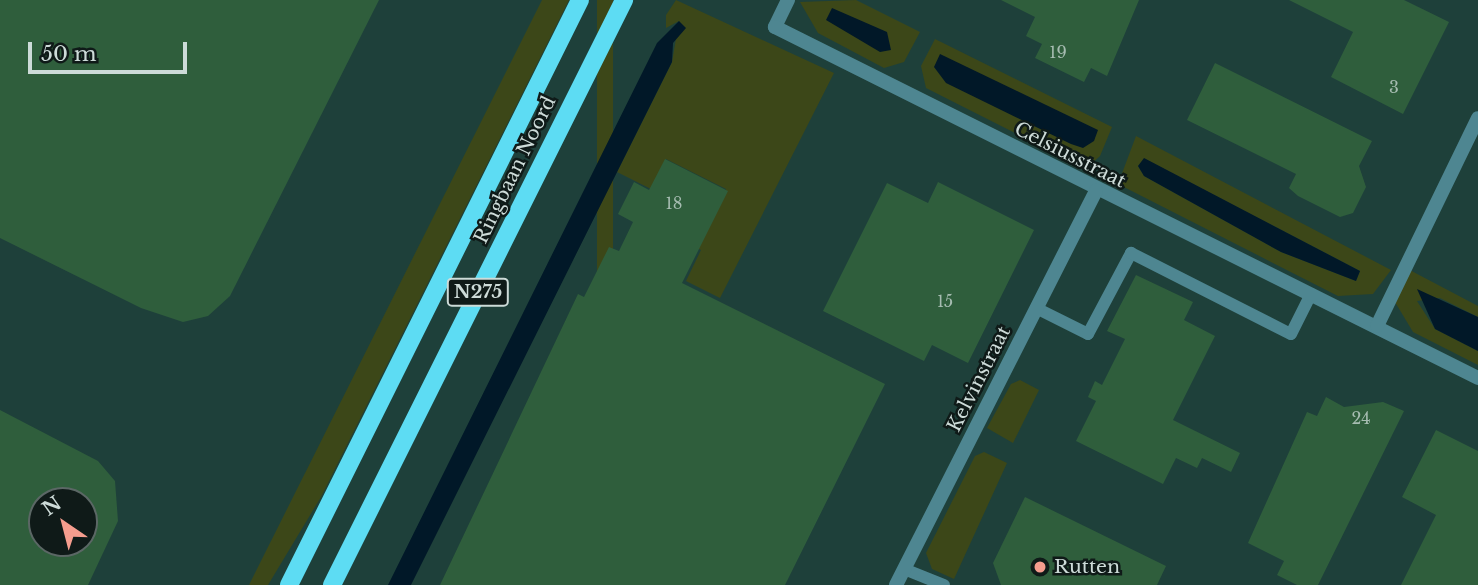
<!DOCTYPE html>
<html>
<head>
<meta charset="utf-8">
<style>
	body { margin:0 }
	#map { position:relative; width:1478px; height:585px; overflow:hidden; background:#1c3430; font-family:"Libre Baskerville",serif }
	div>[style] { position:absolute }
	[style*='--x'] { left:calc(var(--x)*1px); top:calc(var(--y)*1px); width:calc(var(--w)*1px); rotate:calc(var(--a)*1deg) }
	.built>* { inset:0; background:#1e403a }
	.green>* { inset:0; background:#3c4718; transform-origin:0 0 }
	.water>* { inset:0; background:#011828 }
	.building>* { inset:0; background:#2f5e3c }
	.lane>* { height:12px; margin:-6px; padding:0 6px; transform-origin:6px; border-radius:6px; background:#4e8691 }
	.street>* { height:14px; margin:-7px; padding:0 7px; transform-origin:7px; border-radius:7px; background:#4e8691 }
	.primary>* { height:18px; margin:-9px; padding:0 9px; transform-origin:9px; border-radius:9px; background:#5ddcf3 }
	.dots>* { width:19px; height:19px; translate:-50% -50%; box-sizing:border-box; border:4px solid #0f1a18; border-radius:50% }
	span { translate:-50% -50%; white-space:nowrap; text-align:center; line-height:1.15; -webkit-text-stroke:5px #0f1a18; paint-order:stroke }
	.number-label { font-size:16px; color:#a6bcb1 }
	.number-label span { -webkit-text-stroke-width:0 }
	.shield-label span { padding:2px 5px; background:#0f1a18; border:2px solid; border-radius:5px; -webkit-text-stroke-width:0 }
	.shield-label { font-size:18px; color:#cddbd8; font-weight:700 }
	.street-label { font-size:19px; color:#cddbd8 }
	.poi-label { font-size:19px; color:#cddbd8 }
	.left { translate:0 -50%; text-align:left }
	.north { position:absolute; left:28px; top:487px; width:70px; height:70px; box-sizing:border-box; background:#0f1a18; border:2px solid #5b6765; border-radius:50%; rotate:325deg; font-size:19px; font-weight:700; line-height:28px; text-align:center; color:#cddbd8 }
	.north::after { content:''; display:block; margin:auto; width:24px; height:32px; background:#f59d8e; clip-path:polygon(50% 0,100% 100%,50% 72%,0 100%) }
	.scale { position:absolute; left:28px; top:42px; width:159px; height:32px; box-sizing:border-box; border:4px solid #cddbd8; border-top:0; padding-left:9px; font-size:21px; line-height:24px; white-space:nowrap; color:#cddbd8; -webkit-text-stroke:5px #0f1a18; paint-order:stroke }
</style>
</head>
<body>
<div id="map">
	<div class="built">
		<i style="clip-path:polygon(evenodd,0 0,1478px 0,1478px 585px,0 585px,0 0,42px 501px,84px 501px,84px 543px,42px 543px,42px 501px)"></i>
	</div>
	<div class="green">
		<i style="clip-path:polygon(542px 0,569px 0,321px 497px,268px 585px,249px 585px)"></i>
		<i style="left:597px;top:0;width:16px;height:654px"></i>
		<i style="clip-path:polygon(676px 0,834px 73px,720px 298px,686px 281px,701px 250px,682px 241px,711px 220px,726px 189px,666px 159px,651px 189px,617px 172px,672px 62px,679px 21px,666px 28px,666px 15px)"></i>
		<i style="clip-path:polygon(856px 0,920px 32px,904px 62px,884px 68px,818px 33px,800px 2px)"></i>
		<i style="clip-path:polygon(935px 39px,1112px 127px,1100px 156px,1086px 169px,926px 88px,921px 66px)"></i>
		<i style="clip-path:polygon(evenodd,1136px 136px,1391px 270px,1373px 294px,1338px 296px,1118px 184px,1136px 136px,1145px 159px,1360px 271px,1356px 281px,1281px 252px,1144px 176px,1138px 166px,1145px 159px)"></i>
		<i style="clip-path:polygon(1404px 267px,1478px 306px,1478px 317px,1440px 298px,1417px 301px,1435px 329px,1478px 351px,1478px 365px,1413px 332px,1395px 302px)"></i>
		<i style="clip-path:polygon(1020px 380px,1039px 390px,1013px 443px,987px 428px,1011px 384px)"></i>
		<i style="clip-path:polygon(984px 452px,1007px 463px,954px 579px,932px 569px,926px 553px,975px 456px)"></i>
	</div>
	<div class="water">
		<i style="clip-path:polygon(832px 8px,887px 32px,891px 50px,880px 52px,826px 20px)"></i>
		<i style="clip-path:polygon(679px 21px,686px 28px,673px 43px,672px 62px,411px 585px,388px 585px,657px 43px)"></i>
		<i style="clip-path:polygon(940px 54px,1098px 130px,1094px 141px,1083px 148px,1071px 144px,946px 83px,934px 67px)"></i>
		<i style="clip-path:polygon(1144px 158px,1360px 271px,1356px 281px,1281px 252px,1144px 176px,1138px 166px)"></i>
		<i style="clip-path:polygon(1417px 289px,1478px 317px,1478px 351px,1435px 329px)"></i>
	</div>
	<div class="building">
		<i style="clip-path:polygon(0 0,379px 0,230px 296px,208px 316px,183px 322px,141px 308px,0 238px)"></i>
		<i style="clip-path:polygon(1001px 0,1139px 0,1107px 76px,1091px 68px,1084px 82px,1035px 58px,1042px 44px,1026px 36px,1035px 17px)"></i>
		<i style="clip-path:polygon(1289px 0,1404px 0,1449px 22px,1403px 114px,1331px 77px,1353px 32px)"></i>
		<i style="clip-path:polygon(1215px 63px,1372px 141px,1359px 166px,1366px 187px,1353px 213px,1340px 217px,1298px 196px,1289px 188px,1296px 174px,1187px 120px)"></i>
		<i style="clip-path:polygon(665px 159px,728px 191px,682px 283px,885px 384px,785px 585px,440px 585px,578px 294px,584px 297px,609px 247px,619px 251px,633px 222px,618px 214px,634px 182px,649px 190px)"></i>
		<i style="clip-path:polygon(938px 182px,1034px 230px,968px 363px,932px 345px,924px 361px,823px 311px,887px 183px,928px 203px)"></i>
		<i style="clip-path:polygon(1136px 275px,1193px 302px,1184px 320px,1215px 336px,1173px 420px,1240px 453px,1231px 472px,1202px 458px,1197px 468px,1176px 458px,1163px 484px,1076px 441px,1096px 401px,1088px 397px,1095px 381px,1102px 385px,1125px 339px,1107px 331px)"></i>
		<i style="clip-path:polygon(1326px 397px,1344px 407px,1383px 402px,1404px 411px,1318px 585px,1297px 585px,1277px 575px,1284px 561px,1248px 543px,1307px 412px,1317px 416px)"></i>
		<i style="clip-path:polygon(evenodd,0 410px,98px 461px,115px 481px,118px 521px,88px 585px,0 585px,0 410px,42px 501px,84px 501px,84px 543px,42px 543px,42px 501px)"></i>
		<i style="clip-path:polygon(1436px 430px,1478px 451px,1478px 585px,1401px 585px,1436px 515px,1402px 497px)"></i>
		<i style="clip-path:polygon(1025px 497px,1166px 566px,1157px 585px,1001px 585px,993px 563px)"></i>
	</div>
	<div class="lane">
		<i style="--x:1036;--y:308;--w:58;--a:26.6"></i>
		<i style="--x:1088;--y:334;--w:92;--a:-62"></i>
		<i style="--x:1131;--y:253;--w:179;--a:26.9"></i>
		<i style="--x:1291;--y:334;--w:45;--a:-63.4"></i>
		<i style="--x:904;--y:569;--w:43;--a:21.8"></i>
	</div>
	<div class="street">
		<i style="--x:788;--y:0;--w:30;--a:116"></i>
		<i style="--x:775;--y:27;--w:786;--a:26.53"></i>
		<i style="--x:1377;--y:326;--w:231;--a:-64.1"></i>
		<i style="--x:896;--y:585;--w:442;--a:-63.1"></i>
	</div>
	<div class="primary">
		<i style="--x:289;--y:585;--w:653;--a:-63.55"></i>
		<i style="--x:332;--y:585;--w:654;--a:-63.47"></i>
	</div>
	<div class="dots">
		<i style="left:1040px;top:567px;background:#f59d8e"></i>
	</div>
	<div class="number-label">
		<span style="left:1058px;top:52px">19</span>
		<span style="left:1394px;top:87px">3</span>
		<span style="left:674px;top:203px">18</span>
		<span style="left:945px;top:301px">15</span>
		<span style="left:1361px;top:418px">24</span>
	</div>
	<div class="shield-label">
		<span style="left:478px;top:292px">N275</span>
	</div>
	<div class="street-label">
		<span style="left:1070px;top:155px;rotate:27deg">Celsiusstraat</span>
		<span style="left:515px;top:170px;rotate:-64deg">Ringbaan Noord</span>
		<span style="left:979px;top:379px;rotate:-63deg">Kelvinstraat</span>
	</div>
	<div class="poi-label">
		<span class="left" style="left:1054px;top:567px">Rutten</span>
	</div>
	<div class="north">N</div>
	<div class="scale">50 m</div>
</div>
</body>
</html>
